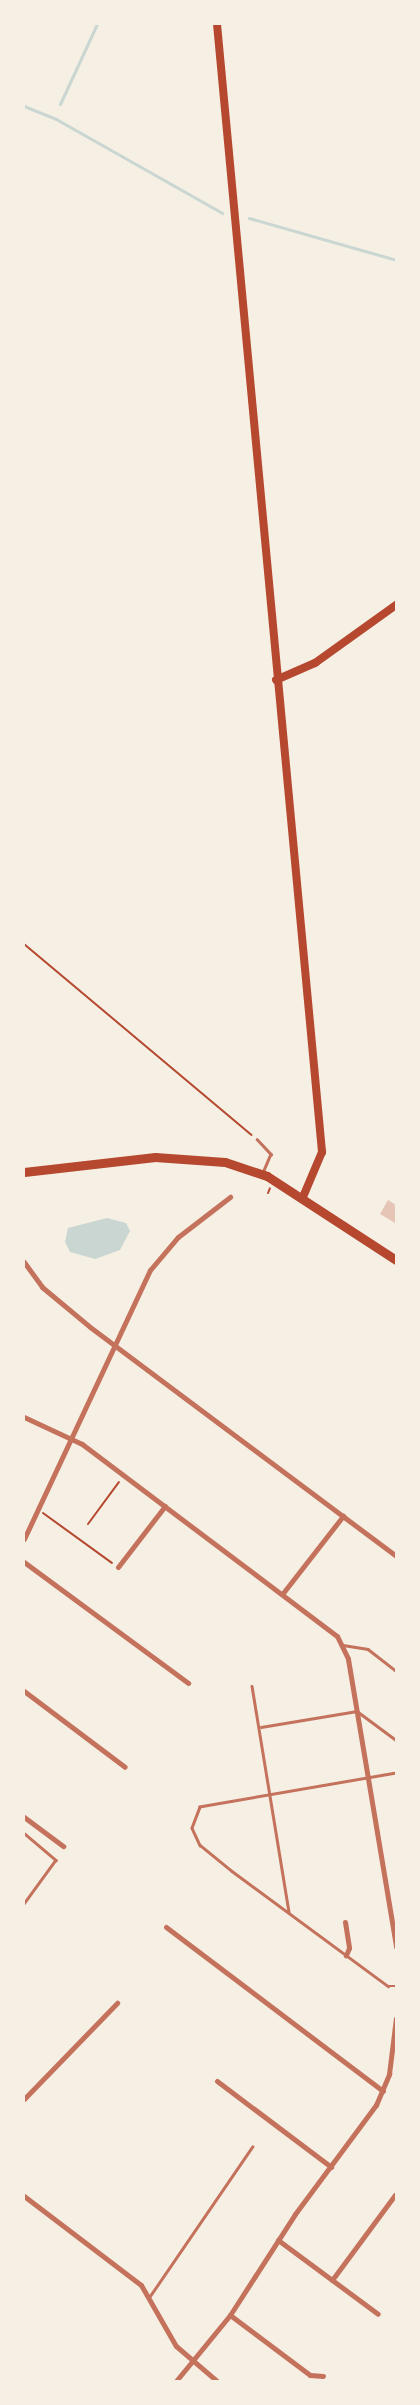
<!DOCTYPE html>
<html>
<head>
<meta charset="utf-8">
<style>
	body { margin:0 }
	#map { position:relative; width:420px; height:2405px; overflow:hidden; background:#f6efe4; font-family:Montserrat,sans-serif }
	div>[style] { position:absolute }
	[style*='--x'] { left:calc(var(--x)*1px); top:calc(var(--y)*1px); width:calc(var(--w)*1px); rotate:calc(var(--a)*1deg) }
	.water>* { inset:0; background:#c9d6d2 }
	.stream>* { height:3px; margin:-1.5px; padding:0 1.5px; transform-origin:1.5px; border-radius:1.5px; background:#c9d6d2 }
	.building>* { inset:0; background:#e6c5b7 }
	.path>* { height:2px; margin:-1px; padding:0 1px; transform-origin:1px; border-radius:1px; background:#b5482f }
	.service>* { height:2.5px; margin:-1.25px; padding:0 1.25px; transform-origin:1.25px; border-radius:1.25px; background:#c5725c }
	.minor>* { height:5px; margin:-2.5px; padding:0 2.5px; transform-origin:2.5px; border-radius:2.5px; background:#c5725c }
	.secondary>* { height:8px; margin:-4px; padding:0 4px; transform-origin:4px; border-radius:4px; background:#b5482f }
	.primary>* { height:9px; margin:-4.5px; padding:0 4.5px; transform-origin:4.5px; border-radius:4.5px; background:#b5482f }
	span { translate:-50% -50%; white-space:nowrap; text-align:center; line-height:1.15; -webkit-text-stroke:4px #f6efe4; paint-order:stroke }
	.frame { position:absolute; inset:0; border:25px solid #f6efe4; pointer-events:none }
</style>
</head>
<body>
<div id="map">
	<div class="water">
		<i style="clip-path:polygon(107px 1218px,126px 1223px,130px 1231px,120px 1250px,95px 1259px,70px 1252px,65px 1242px,68px 1228px)"></i>
	</div>
	<div class="stream">
		<i style="--x:60;--y:104;--w:88;--a:-65.2"></i>
		<i style="--x:24;--y:106;--w:35;--a:22"></i>
		<i style="--x:56;--y:119;--w:191;--a:29.5"></i>
		<i style="--x:249;--y:218;--w:153;--a:15.9"></i>
		<i style="--x:386;--y:2381;--w:10;--a:0"></i>
	</div>
	<div class="building">
		<i style="clip-path:polygon(388px 1200px,396px 1205px,395px 1223px,380px 1214px)"></i>
	</div>
	<div class="path">
		<i style="--x:24;--y:944;--w:297;--a:40"></i>
		<i style="--x:268;--y:1193;--w:5;--a:-68"></i>
		<i style="--x:43;--y:1513;--w:85;--a:35.9"></i>
		<i style="--x:88;--y:1524;--w:52;--a:-53.6"></i>
	</div>
	<div class="service">
		<i style="--x:257;--y:1139;--w:21;--a:47"></i>
		<i style="--x:271;--y:1154;--w:21;--a:113"></i>
		<i style="--x:343;--y:1645;--w:25;--a:9"></i>
		<i style="--x:368;--y:1649;--w:36;--a:38"></i>
		<i style="--x:252;--y:1686;--w:229;--a:80.7"></i>
		<i style="--x:261;--y:1727;--w:97;--a:-9.5"></i>
		<i style="--x:357;--y:1711;--w:49;--a:36.6"></i>
		<i style="--x:396;--y:1773;--w:199;--a:170.2"></i>
		<i style="--x:200;--y:1807;--w:22;--a:111"></i>
		<i style="--x:192;--y:1828;--w:19;--a:65"></i>
		<i style="--x:200;--y:1845;--w:41;--a:39.1"></i>
		<i style="--x:232;--y:1871;--w:194;--a:36.4"></i>
		<i style="--x:388;--y:1986;--w:8;--a:0"></i>
		<i style="--x:24;--y:1833;--w:42;--a:40.2"></i>
		<i style="--x:56;--y:1860;--w:54;--a:126"></i>
		<i style="--x:150;--y:2296;--w:181;--a:-55.6"></i>
	</div>
	<div class="minor">
		<i style="--x:24;--y:1262;--w:31;--a:54"></i>
		<i style="--x:42;--y:1287;--w:62;--a:39.8"></i>
		<i style="--x:90;--y:1327;--w:382;--a:36.8"></i>
		<i style="--x:24;--y:1417;--w:64;--a:25"></i>
		<i style="--x:82;--y:1444;--w:319;--a:37"></i>
		<i style="--x:337;--y:1636;--w:25;--a:64"></i>
		<i style="--x:348;--y:1659;--w:292;--a:80.5"></i>
		<i style="--x:24;--y:1539;--w:297;--a:-64.9"></i>
		<i style="--x:150;--y:1270;--w:43;--a:-49.7"></i>
		<i style="--x:178;--y:1237;--w:66;--a:-37.6"></i>
		<i style="--x:24;--y:1562;--w:204;--a:36.4"></i>
		<i style="--x:118;--y:1567;--w:77;--a:-52.4"></i>
		<i style="--x:283;--y:1593;--w:98;--a:-52.1"></i>
		<i style="--x:24;--y:1691;--w:126;--a:37"></i>
		<i style="--x:24;--y:1817;--w:49;--a:36.6"></i>
		<i style="--x:345;--y:1922;--w:26;--a:81"></i>
		<i style="--x:349;--y:1948;--w:8;--a:113"></i>
		<i style="--x:166;--y:1927;--w:272;--a:37.1"></i>
		<i style="--x:217;--y:2081;--w:143;--a:37"></i>
		<i style="--x:24;--y:2099;--w:134;--a:-45.9"></i>
		<i style="--x:24;--y:2196;--w:147;--a:37.3"></i>
		<i style="--x:141;--y:2285;--w:70;--a:60.2"></i>
		<i style="--x:176;--y:2346;--w:54;--a:40.5"></i>
		<i style="--x:278;--y:2240;--w:124;--a:36.5"></i>
		<i style="--x:332;--y:2280;--w:106;--a:-53.5"></i>
		<i style="--x:230;--y:2315;--w:100;--a:36.9"></i>
		<i style="--x:310;--y:2375;--w:13;--a:4"></i>
		<i style="--x:176;--y:2381;--w:85;--a:-50.7"></i>
		<i style="--x:230;--y:2315;--w:120;--a:-57.2"></i>
		<i style="--x:295;--y:2214;--w:136;--a:-53.4"></i>
		<i style="--x:376;--y:2105;--w:34;--a:-67"></i>
		<i style="--x:389;--y:2074;--w:56;--a:-82.9"></i>
	</div>
	<div class="secondary">
		<i style="--x:217;--y:24;--w:1133;--a:84.68"></i>
		<i style="--x:322;--y:1152;--w:49;--a:112.9"></i>
		<i style="--x:276;--y:680;--w:43;--a:-23.6"></i>
		<i style="--x:315;--y:663;--w:100;--a:-35.6"></i>
	</div>
	<div class="primary">
		<i style="--x:24;--y:1172;--w:132;--a:-6.5"></i>
		<i style="--x:155;--y:1157;--w:70;--a:4.1"></i>
		<i style="--x:225;--y:1162;--w:44;--a:18.4"></i>
		<i style="--x:267;--y:1176;--w:154;--a:33.1"></i>
	</div>
	<div class="frame"></div>
</div>
</body>
</html>
